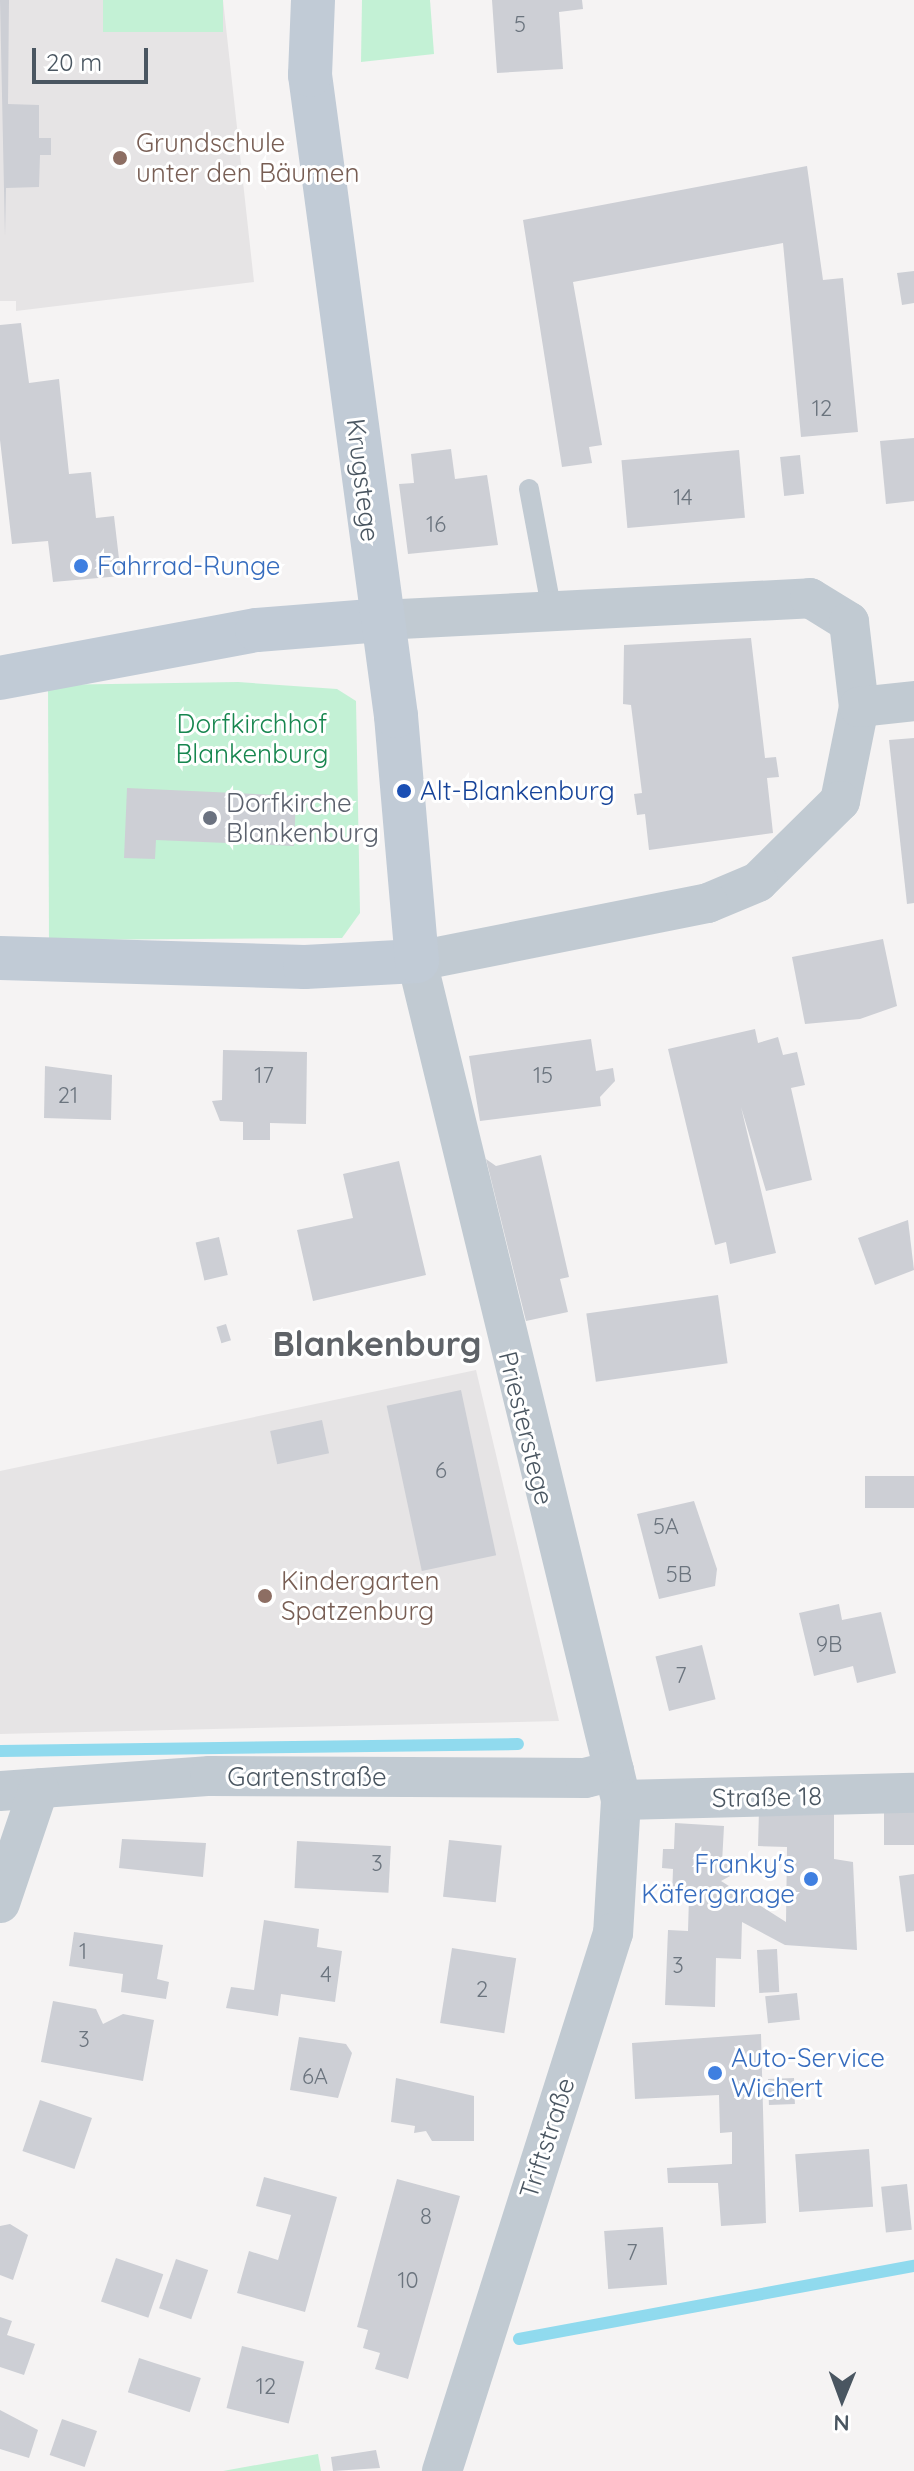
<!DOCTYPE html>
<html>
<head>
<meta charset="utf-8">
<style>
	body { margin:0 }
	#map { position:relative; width:914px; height:2471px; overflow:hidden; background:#f5f3f3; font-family:Quicksand,sans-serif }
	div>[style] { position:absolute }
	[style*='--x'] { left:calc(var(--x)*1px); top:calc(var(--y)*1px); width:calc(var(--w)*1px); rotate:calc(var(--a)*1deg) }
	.education>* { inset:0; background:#e6e4e5 }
	.green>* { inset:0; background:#c3f1d5; transform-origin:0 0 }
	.stream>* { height:12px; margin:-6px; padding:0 6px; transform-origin:6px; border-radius:6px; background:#90daee }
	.building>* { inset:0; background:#cdcfd5; transform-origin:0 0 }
	.lane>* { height:20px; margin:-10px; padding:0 10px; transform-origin:10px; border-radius:10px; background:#c1cad2 }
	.street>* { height:40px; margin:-20px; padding:0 20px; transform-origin:20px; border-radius:20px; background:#c1cad2 }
	.secondary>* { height:44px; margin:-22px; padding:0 22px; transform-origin:22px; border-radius:22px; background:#c1cbd6 }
	.dots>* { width:22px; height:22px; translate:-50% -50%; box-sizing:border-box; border:4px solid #fff; border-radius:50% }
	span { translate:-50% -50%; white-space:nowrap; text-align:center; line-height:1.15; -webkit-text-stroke:6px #fff; paint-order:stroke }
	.number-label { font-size:22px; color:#6b747e }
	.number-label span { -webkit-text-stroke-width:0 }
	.education-label { font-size:26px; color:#785e54 }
	.left { translate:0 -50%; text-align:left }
	.street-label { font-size:26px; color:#4a5661 }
	.shop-label { font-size:26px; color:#366cbe }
	.right { translate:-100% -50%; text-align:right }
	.park-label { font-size:26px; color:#17864f }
	.transit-label { font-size:26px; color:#164399 }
	.worship-label { font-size:26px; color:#5b616d }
	.district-label { font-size:34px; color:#5f6368; font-weight:700 }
	.north { position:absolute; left:802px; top:2359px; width:80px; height:80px; -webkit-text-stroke:6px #fff; paint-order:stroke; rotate:181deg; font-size:22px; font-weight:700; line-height:32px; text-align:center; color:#4a5661 }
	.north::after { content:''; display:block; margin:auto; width:28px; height:36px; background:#4a5661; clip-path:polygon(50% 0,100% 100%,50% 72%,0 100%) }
	.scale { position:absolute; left:32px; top:48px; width:116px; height:36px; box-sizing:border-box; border:4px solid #4a5661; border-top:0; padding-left:10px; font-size:24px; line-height:28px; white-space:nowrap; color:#4a5661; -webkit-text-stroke:6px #fff; paint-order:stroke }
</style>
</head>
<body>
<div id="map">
	<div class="education">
		<i style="clip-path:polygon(0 0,223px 0,254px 282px,16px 311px,16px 301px,0 301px)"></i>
		<i style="clip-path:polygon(476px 1370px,559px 1721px,0 1734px,0 1471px)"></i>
	</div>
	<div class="green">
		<i style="left:103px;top:0;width:120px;height:32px"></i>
		<i style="clip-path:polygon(362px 0,430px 0,434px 54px,361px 62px)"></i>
		<i style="clip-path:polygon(238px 682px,337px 689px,356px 701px,360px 913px,342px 938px,49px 940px,48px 685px)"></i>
		<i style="clip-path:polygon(318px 2454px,321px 2471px,223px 2471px)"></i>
	</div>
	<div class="stream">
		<i style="--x:0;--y:1751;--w:518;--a:-0.77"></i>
		<i style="--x:519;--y:2339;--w:402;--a:-10.5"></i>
	</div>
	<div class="building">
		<i style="clip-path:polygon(0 0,9px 0,8px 104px,39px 105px,39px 138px,51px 138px,51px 155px,40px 155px,39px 187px,6px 188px,5px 237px)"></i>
		<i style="clip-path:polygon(492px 0,582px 0,583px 9px,559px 12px,563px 69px,497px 73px)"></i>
		<i style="clip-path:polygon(807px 166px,823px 280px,843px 278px,858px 432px,801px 437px,783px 243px,573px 282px,602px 445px,589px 447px,592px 463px,562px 467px,523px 220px)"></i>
		<i style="clip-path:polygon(914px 271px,914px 303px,902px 305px,897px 273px)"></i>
		<i style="clip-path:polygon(21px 323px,29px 383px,59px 379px,69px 474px,91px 472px,96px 518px,114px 516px,121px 576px,53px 582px,48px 541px,12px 544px,0 440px,0 325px)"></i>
		<i style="clip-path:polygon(914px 438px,914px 501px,886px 504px,880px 441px)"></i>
		<i style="clip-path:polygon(451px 449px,455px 479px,487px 475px,498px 545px,408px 554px,399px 484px,414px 483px,411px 454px)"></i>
		<i style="left:739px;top:450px;width:68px;height:118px;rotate:85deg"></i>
		<i style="left:800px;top:455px;width:39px;height:20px;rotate:84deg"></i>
		<i style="clip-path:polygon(751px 638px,765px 758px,776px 757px,779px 777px,767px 778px,773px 833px,649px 850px,645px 814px,637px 815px,634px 794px,642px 793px,631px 705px,623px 704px,624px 645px)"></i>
		<i style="clip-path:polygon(914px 738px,914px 903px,907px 904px,889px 740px)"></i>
		<i style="clip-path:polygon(127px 788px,296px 796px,294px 846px,156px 840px,155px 859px,124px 858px)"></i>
		<i style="clip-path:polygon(883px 939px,897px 1006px,860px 1019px,805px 1024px,792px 957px)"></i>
		<i style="clip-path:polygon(755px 1029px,758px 1043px,778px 1037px,783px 1055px,797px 1052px,805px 1085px,791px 1088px,812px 1180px,766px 1191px,741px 1107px,776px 1253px,730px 1264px,726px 1242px,715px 1245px,668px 1049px)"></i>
		<i style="clip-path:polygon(591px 1039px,596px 1071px,613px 1068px,615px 1081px,600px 1097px,601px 1106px,480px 1121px,469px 1056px)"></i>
		<i style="clip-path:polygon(223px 1050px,307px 1052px,306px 1124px,270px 1123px,270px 1140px,243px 1140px,243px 1122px,220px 1121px,212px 1101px,222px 1100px)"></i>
		<i style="clip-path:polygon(45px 1066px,112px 1075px,111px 1120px,44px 1118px)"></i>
		<i style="clip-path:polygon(541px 1155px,569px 1277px,560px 1279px,568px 1312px,526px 1321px,486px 1159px,496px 1166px)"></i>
		<i style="clip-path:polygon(399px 1161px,426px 1275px,313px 1301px,297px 1230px,353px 1218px,343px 1174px)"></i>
		<i style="clip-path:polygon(908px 1220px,914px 1270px,875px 1285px,858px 1238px)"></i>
		<i style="left:219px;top:1237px;width:39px;height:24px;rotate:77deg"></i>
		<i style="left:718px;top:1295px;width:69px;height:133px;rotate:82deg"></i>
		<i style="left:226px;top:1324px;width:17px;height:10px;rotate:73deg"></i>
		<i style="left:461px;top:1390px;width:169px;height:76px;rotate:78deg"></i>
		<i style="left:322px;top:1420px;width:34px;height:53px;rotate:78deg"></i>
		<i style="left:914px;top:1476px;width:32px;height:49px;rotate:90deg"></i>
		<i style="clip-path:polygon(694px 1501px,717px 1569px,715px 1586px,659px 1599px,637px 1514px)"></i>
		<i style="clip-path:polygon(839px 1604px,842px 1620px,881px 1612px,896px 1673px,857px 1683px,853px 1666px,814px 1676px,799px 1613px)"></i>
		<i style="left:702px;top:1645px;width:56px;height:48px;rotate:76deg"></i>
		<i style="left:914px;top:1806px;width:39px;height:30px;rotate:90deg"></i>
		<i style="clip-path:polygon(759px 1810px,834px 1810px,834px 1859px,853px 1862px,857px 1950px,785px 1945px,742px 1922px,741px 1959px,716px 1958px,715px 2007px,665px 2005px,668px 1930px,688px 1931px,689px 1897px,672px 1896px,673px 1869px,662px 1868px,663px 1849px,674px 1849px,675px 1823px,724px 1826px,722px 1863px,733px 1863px,732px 1875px,721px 1881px,786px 1922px,787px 1847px,758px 1846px)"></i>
		<i style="clip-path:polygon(122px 1839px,206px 1843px,203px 1877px,119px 1868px)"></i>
		<i style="left:449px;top:1840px;width:53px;height:57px;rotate:6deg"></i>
		<i style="left:297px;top:1841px;width:94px;height:47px;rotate:3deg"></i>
		<i style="clip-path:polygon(914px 1874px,914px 1931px,906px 1932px,899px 1876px)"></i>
		<i style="clip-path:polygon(264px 1920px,319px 1929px,317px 1947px,342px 1951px,335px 2002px,281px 1994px,278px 2016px,226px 2008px,231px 1987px,254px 1990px)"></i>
		<i style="clip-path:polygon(74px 1932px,163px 1945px,157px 1979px,169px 1982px,166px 1999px,121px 1992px,123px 1974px,69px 1966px)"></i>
		<i style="left:452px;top:1948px;width:65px;height:76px;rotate:9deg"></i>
		<i style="left:777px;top:1949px;width:43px;height:20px;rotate:87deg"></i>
		<i style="left:797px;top:1993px;width:27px;height:32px;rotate:84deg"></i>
		<i style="clip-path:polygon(53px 2001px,96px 2009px,103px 2024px,123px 2014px,154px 2020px,143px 2081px,41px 2062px)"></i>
		<i style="clip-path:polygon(761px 2034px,766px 2223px,721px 2226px,718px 2183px,668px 2183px,667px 2168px,732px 2164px,732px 2132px,720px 2133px,719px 2095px,635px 2099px,632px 2043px)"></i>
		<i style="clip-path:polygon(299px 2037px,346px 2044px,352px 2053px,338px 2098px,290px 2090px)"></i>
		<i style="clip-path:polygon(396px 2078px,474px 2096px,474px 2141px,432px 2141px,426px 2131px,414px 2133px,415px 2126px,391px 2122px)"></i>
		<i style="left:794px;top:2078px;width:26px;height:26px;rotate:88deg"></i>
		<i style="left:40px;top:2100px;width:55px;height:54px;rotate:19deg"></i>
		<i style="left:869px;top:2149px;width:58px;height:74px;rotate:86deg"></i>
		<i style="clip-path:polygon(264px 2177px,337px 2197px,305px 2312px,237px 2293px,249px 2251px,278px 2260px,291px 2215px,256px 2206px)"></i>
		<i style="clip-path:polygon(397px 2179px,460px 2196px,408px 2379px,375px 2369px,380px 2353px,363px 2348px,368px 2330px,357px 2327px)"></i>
		<i style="left:907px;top:2184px;width:46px;height:26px;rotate:84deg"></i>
		<i style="clip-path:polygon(10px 2224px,28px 2235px,13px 2280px,0 2275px,0 2226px)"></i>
		<i style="left:663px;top:2227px;width:58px;height:59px;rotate:86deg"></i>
		<i style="left:116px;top:2258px;width:50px;height:46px;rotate:19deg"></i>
		<i style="left:176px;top:2259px;width:34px;height:52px;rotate:19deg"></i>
		<i style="clip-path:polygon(0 2317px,12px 2321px,7px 2335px,35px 2344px,24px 2375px,0 2367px)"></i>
		<i style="left:242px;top:2346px;width:64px;height:64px;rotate:14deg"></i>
		<i style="left:139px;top:2358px;width:65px;height:36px;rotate:18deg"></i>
		<i style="clip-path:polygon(0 2410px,38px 2430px,29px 2458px,0 2449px)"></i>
		<i style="left:62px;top:2419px;width:37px;height:38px;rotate:19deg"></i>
		<i style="clip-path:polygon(376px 2450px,380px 2468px,333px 2471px,331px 2457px)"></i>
	</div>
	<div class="lane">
		<i style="--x:529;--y:489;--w:119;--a:79.4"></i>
	</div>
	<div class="street">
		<i style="--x:381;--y:620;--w:430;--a:-2.9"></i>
		<i style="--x:810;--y:598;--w:46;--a:31.6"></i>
		<i style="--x:849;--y:622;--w:86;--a:83.3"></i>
		<i style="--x:859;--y:707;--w:96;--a:101.4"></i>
		<i style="--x:840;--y:801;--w:115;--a:135.4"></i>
		<i style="--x:758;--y:882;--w:54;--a:157.2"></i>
		<i style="--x:708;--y:903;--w:297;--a:168.7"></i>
		<i style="--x:417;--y:961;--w:863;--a:76.33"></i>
		<i style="--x:621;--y:1800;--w:133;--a:93.4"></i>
		<i style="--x:613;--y:1933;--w:565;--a:107.63"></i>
		<i style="--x:859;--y:707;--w:55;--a:-6.2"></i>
		<i style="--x:0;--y:1791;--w:211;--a:-4.1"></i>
		<i style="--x:210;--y:1776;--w:375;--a:0.3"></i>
		<i style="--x:585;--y:1778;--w:30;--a:-14"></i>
		<i style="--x:621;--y:1800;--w:293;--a:-1.4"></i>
		<i style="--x:0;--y:1903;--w:121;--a:-71.3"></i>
	</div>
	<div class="secondary">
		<i style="--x:0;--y:678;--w:261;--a:-10.6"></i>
		<i style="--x:257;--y:630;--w:124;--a:-4.6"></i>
		<i style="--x:0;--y:958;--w:305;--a:1.7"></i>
		<i style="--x:305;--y:967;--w:112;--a:-3.1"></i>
		<i style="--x:417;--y:961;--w:246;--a:-94.9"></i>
		<i style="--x:396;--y:716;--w:647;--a:-97.64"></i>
		<i style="--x:310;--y:75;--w:75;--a:-87.7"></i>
	</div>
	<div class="dots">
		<i style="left:120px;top:158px;background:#8d6e63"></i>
		<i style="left:81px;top:566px;background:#3f7fe0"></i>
		<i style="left:404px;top:791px;background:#1a4fb4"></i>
		<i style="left:210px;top:818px;background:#6b7280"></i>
		<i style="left:265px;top:1596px;background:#8d6e63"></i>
		<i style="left:811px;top:1879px;background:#3f7fe0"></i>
		<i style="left:715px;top:2073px;background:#3f7fe0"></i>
	</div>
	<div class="number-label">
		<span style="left:520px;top:25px">5</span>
		<span style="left:822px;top:409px">12</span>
		<span style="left:683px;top:498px">14</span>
		<span style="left:436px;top:525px">16</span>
		<span style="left:264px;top:1076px">17</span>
		<span style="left:543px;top:1076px">15</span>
		<span style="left:68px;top:1096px">21</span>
		<span style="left:441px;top:1471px">6</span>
		<span style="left:666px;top:1527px">5A</span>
		<span style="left:679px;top:1575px">5B</span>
		<span style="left:829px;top:1645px">9B</span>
		<span style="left:681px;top:1676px">7</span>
		<span style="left:377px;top:1864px">3</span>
		<span style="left:83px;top:1952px">1</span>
		<span style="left:678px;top:1966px">3</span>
		<span style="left:326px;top:1975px">4</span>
		<span style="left:482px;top:1990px">2</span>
		<span style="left:84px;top:2040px">3</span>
		<span style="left:315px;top:2077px">6A</span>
		<span style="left:426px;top:2217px">8</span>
		<span style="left:632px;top:2253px">7</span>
		<span style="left:408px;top:2281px">10</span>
		<span style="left:266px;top:2387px">12</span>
	</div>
	<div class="education-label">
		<span class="left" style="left:136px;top:158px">Grundschule<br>unter den Bäumen</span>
		<span class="left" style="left:281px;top:1596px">Kindergarten<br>Spatzenburg</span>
	</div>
	<div class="street-label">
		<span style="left:363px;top:480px;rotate:83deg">Krugstege</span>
		<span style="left:526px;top:1428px;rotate:76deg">Priesterstege</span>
		<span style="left:307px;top:1777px">Gartenstraße</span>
		<span style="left:767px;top:1797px;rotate:-1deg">Straße 18</span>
		<span style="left:547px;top:2138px;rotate:-72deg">Triftstraße</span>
	</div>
	<div class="shop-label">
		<span class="left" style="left:97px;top:566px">Fahrrad-Runge</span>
		<span class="right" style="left:795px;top:1879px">Franky's<br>Käfergarage</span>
		<span class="left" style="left:731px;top:2073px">Auto-Service<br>Wichert</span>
	</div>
	<div class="park-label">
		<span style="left:252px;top:739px">Dorfkirchhof<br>Blankenburg</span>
	</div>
	<div class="transit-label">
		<span class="left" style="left:420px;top:791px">Alt-Blankenburg</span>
	</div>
	<div class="worship-label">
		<span class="left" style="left:226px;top:818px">Dorfkirche<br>Blankenburg</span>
	</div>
	<div class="district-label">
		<span style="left:377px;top:1344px">Blankenburg</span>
	</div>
	<div class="north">N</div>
	<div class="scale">20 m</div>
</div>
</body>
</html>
